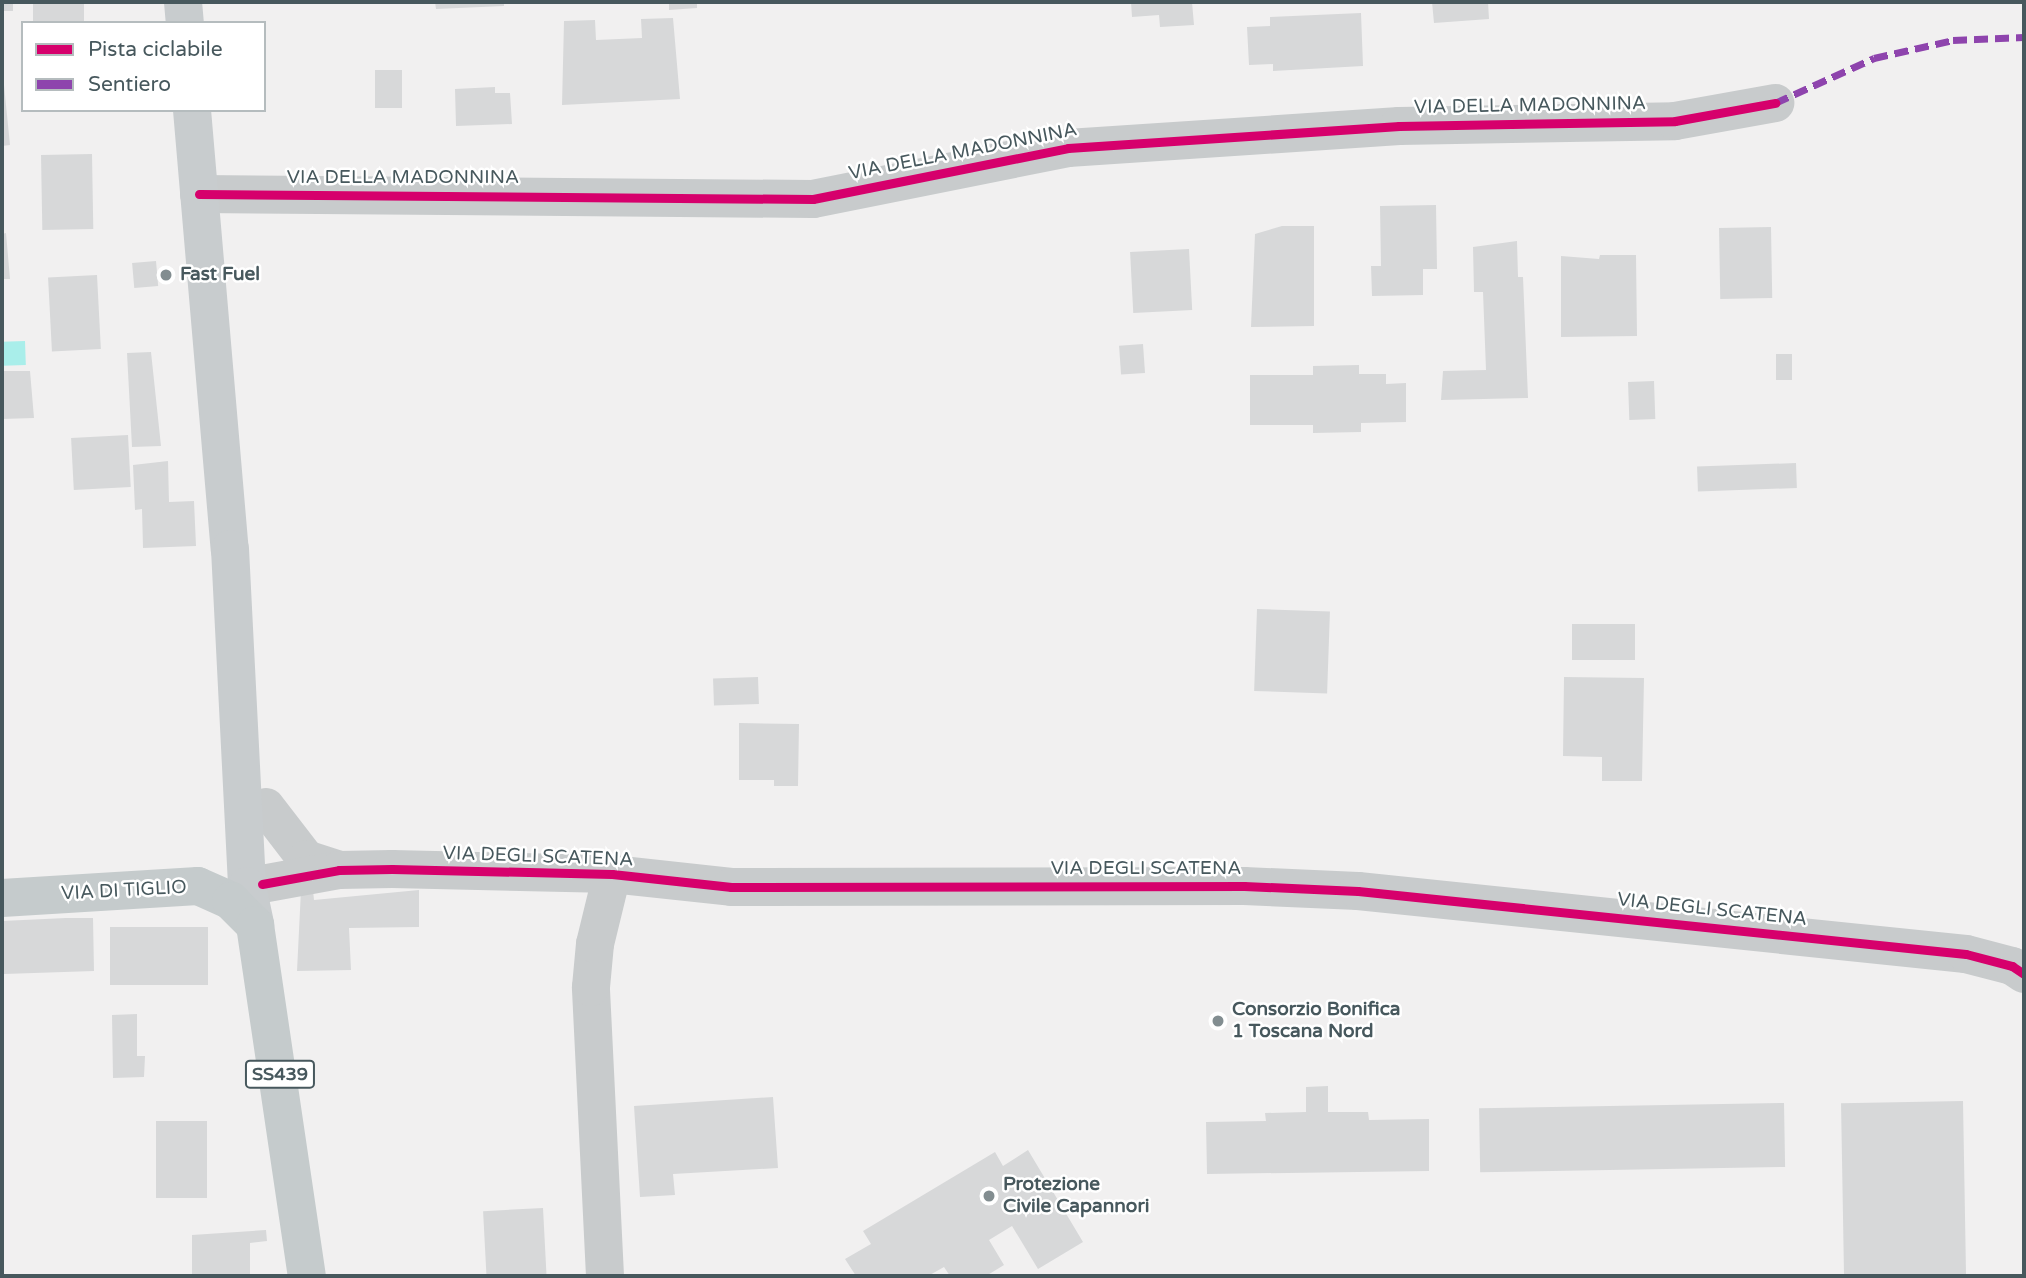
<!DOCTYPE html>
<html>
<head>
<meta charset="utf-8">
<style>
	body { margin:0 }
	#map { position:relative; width:2026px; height:1278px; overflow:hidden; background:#f1f0f0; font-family:"Varela Round",sans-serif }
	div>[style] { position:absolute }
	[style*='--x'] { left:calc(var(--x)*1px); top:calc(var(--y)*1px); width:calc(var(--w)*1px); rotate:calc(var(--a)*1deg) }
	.water>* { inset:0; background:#a9eeea; transform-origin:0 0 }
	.building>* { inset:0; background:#d7d8d9; transform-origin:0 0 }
	.minor>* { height:38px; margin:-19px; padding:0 19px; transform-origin:19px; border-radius:19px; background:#c8cbcc }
	.secondary>* { height:38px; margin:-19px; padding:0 19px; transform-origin:19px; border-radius:19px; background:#c8ccce }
	.primary>* { height:38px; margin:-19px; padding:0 19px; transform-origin:19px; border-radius:19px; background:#c5cbcc }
	.quiet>* { height:7px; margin-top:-3.5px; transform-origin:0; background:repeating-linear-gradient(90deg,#8e44ad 0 14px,transparent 0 21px) }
	.cycleway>* { height:9px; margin:-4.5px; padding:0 4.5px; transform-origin:4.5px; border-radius:4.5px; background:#d6006c }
	.dots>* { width:19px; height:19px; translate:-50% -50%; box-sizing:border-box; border:4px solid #fff; border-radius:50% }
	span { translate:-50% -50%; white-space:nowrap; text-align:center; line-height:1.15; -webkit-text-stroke:5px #fff; paint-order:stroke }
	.shield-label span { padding:2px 5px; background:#fff; border:2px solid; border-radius:5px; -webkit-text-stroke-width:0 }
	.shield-label { font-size:18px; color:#47585d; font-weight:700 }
	.street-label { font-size:19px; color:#47585d }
	.poi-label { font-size:19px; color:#47585d; font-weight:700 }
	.left { translate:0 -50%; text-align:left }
	.frame { position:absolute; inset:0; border:4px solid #47585d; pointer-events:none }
	.legend { position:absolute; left:21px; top:21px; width:245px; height:91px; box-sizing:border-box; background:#fff; border:2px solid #b5bcbe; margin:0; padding:9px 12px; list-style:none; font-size:21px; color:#47585d }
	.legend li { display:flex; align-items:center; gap:14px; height:35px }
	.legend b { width:35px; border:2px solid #b5bcbe }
</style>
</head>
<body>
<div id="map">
	<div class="water">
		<i style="left:25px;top:341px;width:24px;height:23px;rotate:88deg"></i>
	</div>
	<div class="building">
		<i style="left:2px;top:2px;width:11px;height:9px"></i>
		<i style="left:33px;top:2px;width:51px;height:21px"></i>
		<i style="clip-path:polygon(435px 2px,504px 2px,504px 6px,436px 9px)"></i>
		<i style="clip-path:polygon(669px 2px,697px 2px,697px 8px,669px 10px)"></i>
		<i style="clip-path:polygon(1131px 2px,1192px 2px,1194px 25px,1160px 27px,1159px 15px,1132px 17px)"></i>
		<i style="clip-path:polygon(1432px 2px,1488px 2px,1489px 19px,1434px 23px)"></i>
		<i style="clip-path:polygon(1361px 13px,1363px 66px,1273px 71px,1273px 64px,1249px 65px,1247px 27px,1270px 26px,1270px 17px)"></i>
		<i style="clip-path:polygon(673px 18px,680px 99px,562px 105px,564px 21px,595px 20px,596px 40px,642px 38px,641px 19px)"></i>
		<i style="clip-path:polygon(2px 65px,10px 145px,2px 146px)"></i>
		<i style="left:375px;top:70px;width:27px;height:38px"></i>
		<i style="clip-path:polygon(495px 87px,495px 93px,510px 93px,512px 124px,456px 126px,455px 89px)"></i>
		<i style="left:92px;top:154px;width:75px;height:51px;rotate:89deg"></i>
		<i style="clip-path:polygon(1436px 205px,1437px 269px,1423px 269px,1423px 295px,1372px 296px,1371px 266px,1381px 266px,1380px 206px)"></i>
		<i style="clip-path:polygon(1282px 226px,1314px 226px,1314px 326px,1251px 327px,1255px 234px)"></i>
		<i style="left:1771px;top:227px;width:71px;height:52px;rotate:89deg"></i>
		<i style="clip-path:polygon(6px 233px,10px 279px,2px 279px,2px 234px)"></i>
		<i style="clip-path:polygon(1517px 241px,1518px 277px,1523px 277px,1528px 398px,1441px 400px,1443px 371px,1486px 370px,1483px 292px,1474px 292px,1473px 247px)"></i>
		<i style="left:1189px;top:249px;width:61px;height:59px;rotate:87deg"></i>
		<i style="clip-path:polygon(1600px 255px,1636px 255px,1637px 336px,1561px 337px,1561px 256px,1599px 259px)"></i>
		<i style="left:156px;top:261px;width:25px;height:24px;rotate:85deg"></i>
		<i style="left:97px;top:275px;width:74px;height:49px;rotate:87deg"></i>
		<i style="left:1143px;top:344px;width:29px;height:24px;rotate:86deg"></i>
		<i style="clip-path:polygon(151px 352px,161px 446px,132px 447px,127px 353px)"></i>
		<i style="left:1792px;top:354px;width:26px;height:16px;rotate:90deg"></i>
		<i style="clip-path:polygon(1359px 365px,1359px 374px,1386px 374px,1386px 384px,1406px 383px,1406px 422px,1361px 423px,1361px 432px,1313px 433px,1313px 425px,1250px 425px,1250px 375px,1313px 375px,1313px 366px)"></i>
		<i style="clip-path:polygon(2px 371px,30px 371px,34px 418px,2px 419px)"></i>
		<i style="left:1654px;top:381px;width:38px;height:26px;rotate:88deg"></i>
		<i style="left:128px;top:435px;width:52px;height:57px;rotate:87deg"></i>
		<i style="clip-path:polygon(168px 461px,169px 502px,194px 501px,196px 546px,143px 548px,142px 509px,135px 510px,133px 465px)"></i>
		<i style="left:1796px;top:463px;width:25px;height:99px;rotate:88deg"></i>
		<i style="left:1257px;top:609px;width:73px;height:82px;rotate:2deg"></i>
		<i style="left:1572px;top:624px;width:63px;height:36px"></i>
		<i style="left:758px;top:677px;width:27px;height:45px;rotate:88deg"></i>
		<i style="clip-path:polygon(1564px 677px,1644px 678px,1642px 781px,1602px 781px,1602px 757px,1563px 756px)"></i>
		<i style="clip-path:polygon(739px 723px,799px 724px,798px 786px,774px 786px,774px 780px,739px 780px)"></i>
		<i style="clip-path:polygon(301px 890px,313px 890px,314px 900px,419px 890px,419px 927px,349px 928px,351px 970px,297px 971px)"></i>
		<i style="clip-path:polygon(66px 918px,93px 918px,94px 971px,4px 974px,2px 921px)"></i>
		<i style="left:110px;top:927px;width:98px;height:58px"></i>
		<i style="clip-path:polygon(137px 1014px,137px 1056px,145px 1056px,144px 1077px,113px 1078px,112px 1015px)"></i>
		<i style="clip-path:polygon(1328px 1086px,1328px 1112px,1368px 1112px,1369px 1120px,1429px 1119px,1429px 1171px,1207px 1174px,1206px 1122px,1266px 1121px,1265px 1113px,1306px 1112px,1306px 1087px)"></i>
		<i style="clip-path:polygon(773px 1097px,778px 1168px,673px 1174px,675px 1195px,640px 1197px,634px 1106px)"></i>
		<i style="left:1963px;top:1101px;width:175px;height:122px;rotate:89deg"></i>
		<i style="left:1784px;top:1103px;width:64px;height:305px;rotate:89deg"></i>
		<i style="left:156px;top:1121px;width:51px;height:77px"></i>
		<i style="clip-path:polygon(1028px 1150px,1083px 1242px,1038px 1269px,1012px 1226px,989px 1240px,1004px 1265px,986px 1276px,950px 1276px,944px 1267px,928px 1276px,856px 1276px,845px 1259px,871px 1244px,863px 1231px,995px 1152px,1003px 1166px)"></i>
		<i style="left:543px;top:1208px;width:68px;height:60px;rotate:87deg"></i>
		<i style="clip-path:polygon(266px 1230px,267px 1241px,250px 1243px,250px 1276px,192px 1276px,192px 1235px)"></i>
	</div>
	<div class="minor">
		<i style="--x:199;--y:194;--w:614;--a:0.47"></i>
		<i style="--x:813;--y:199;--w:260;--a:-11.3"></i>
		<i style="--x:1068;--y:148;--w:332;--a:-3.8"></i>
		<i style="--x:1399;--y:126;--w:276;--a:-1"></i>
		<i style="--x:1675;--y:121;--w:102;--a:-10.2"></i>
		<i style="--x:266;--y:807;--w:66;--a:52.4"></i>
		<i style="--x:306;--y:859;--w:35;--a:18"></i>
		<i style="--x:262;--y:884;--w:78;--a:-10.3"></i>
		<i style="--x:339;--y:870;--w:53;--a:-1.1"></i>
		<i style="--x:392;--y:869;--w:220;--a:1.3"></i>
		<i style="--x:612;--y:874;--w:120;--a:6.2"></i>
		<i style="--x:731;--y:887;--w:513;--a:-0.11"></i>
		<i style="--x:1244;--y:886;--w:114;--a:2.5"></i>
		<i style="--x:1358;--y:891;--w:611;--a:5.92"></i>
		<i style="--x:1966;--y:954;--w:48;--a:14.6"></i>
		<i style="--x:2012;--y:966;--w:14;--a:34"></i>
		<i style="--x:605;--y:1276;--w:289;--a:-92.8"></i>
		<i style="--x:591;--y:987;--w:43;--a:-84.7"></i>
		<i style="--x:595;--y:944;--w:72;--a:-76.3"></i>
	</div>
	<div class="secondary">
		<i style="--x:183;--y:2;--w:21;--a:85"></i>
		<i style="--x:192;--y:110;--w:441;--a:85.1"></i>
		<i style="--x:230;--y:549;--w:337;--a:87.1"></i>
		<i style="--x:247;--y:886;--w:40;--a:78"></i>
	</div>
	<div class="primary">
		<i style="--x:2;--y:898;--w:196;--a:-3.5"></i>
		<i style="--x:198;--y:886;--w:36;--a:24"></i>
		<i style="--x:231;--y:901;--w:34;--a:45"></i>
		<i style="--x:255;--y:925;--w:355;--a:81.6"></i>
	</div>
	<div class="quiet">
		<i style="--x:1775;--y:103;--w:109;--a:-24.4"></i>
		<i style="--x:1874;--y:58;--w:81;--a:-12.8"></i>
		<i style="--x:1953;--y:40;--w:71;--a:-2.4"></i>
	</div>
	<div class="cycleway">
		<i style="--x:199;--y:194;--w:614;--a:0.47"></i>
		<i style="--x:813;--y:199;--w:260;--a:-11.3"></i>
		<i style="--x:1068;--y:148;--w:332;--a:-3.8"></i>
		<i style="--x:1399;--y:126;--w:276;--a:-1"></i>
		<i style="--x:1675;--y:121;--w:102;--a:-10.2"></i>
		<i style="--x:262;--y:884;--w:78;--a:-10.3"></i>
		<i style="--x:339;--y:870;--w:53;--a:-1.1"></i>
		<i style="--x:392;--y:869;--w:220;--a:1.3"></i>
		<i style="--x:612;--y:874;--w:120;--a:6.2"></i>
		<i style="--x:731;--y:887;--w:513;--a:-0.11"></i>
		<i style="--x:1244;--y:886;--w:114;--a:2.5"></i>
		<i style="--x:1358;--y:891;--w:611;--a:5.92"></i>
		<i style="--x:1966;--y:954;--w:48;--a:14.6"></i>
		<i style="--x:2012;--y:966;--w:14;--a:34"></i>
	</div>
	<div class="dots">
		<i style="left:166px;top:275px;background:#828d90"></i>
		<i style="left:1218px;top:1021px;background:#828d90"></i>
		<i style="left:989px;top:1196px;background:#828d90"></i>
	</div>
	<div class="shield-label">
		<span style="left:280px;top:1074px">SS439</span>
	</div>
	<div class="street-label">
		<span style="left:1530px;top:106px;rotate:-1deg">VIA DELLA MADONNINA</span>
		<span style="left:963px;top:152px;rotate:-11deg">VIA DELLA MADONNINA</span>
		<span style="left:403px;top:178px">VIA DELLA MADONNINA</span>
		<span style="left:538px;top:857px;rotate:2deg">VIA DEGLI SCATENA</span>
		<span style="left:1146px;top:869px">VIA DEGLI SCATENA</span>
		<span style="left:124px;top:891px;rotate:-3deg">VIA DI TIGLIO</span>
		<span style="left:1712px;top:910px;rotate:6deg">VIA DEGLI SCATENA</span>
	</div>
	<div class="poi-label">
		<span class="left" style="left:180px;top:275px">Fast Fuel</span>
		<span class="left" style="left:1232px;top:1021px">Consorzio Bonifica<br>1 Toscana Nord</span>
		<span class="left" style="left:1003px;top:1196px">Protezione<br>Civile Capannori</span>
	</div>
	<div class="frame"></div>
	<ul class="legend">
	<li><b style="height:9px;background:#d6006c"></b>Pista ciclabile</li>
	<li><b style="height:9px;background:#8e44ad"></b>Sentiero</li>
	</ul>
</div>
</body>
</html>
